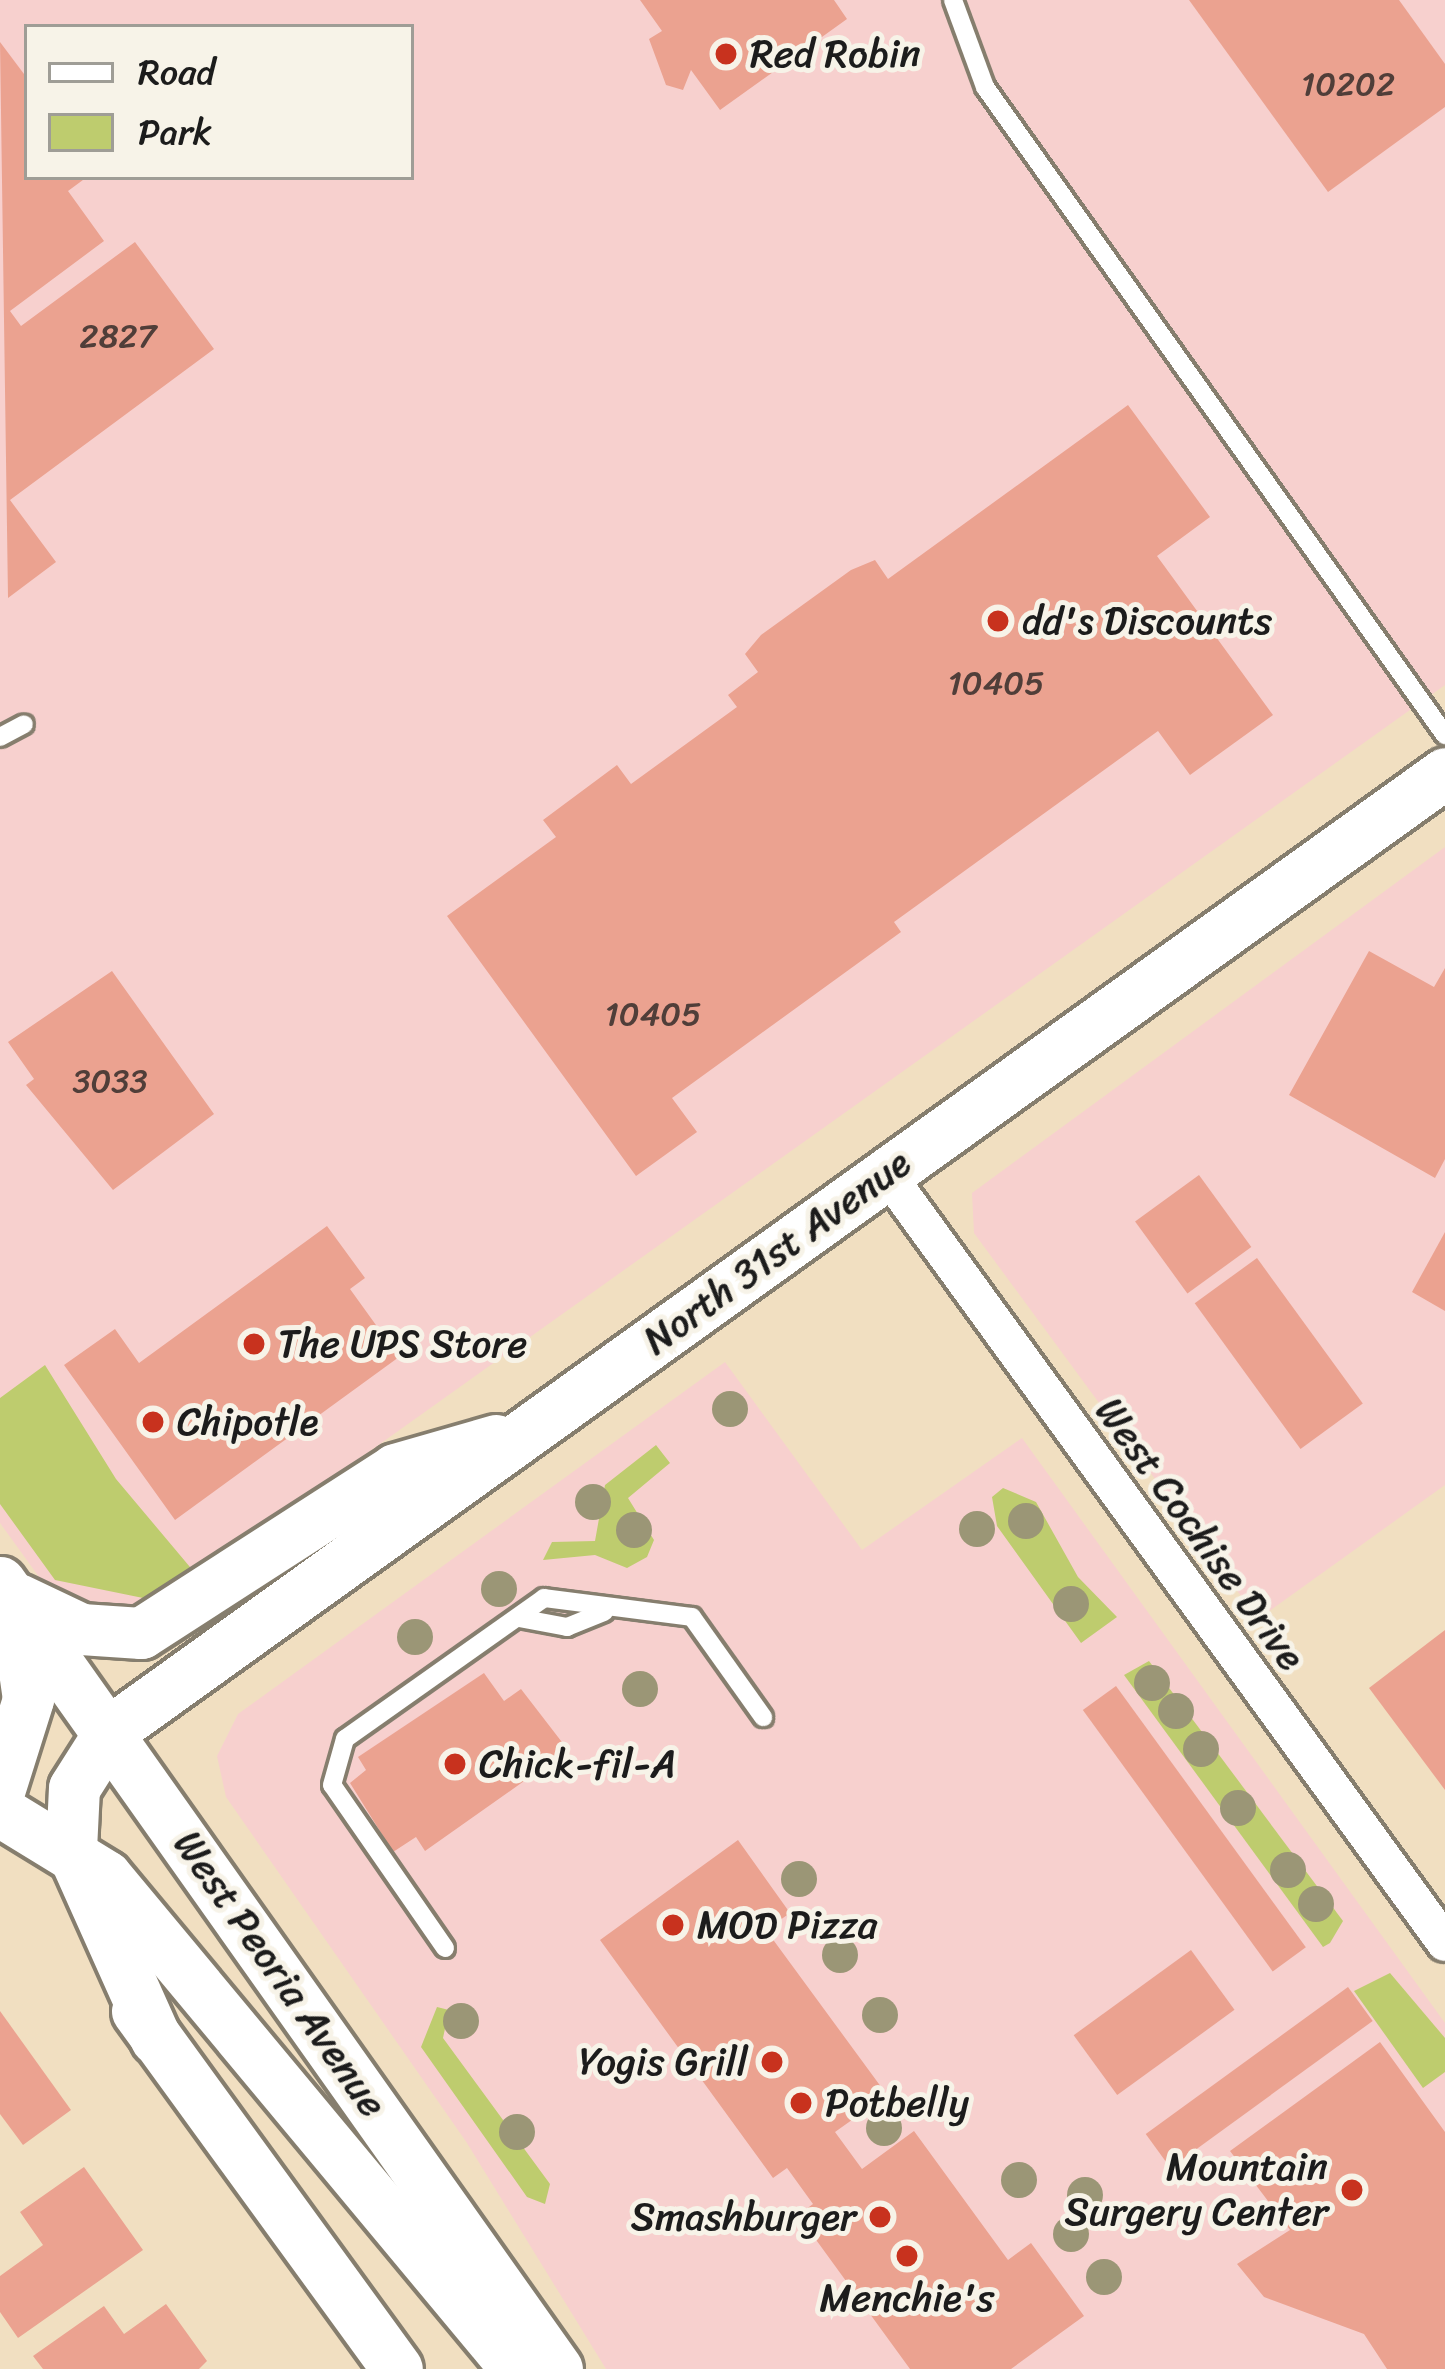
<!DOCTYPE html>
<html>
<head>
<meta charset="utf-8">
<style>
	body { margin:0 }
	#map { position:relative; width:1445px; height:2369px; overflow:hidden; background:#f1dfc1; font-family:Sriracha,sans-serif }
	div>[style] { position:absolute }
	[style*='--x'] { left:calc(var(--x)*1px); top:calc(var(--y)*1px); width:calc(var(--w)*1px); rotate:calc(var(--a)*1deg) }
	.built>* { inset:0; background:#f7d0ce }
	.green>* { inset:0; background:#becc6e }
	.building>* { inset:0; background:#eba290; transform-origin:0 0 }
	.roads { filter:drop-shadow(3px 0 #867e6e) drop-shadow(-3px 0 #867e6e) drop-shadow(0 3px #867e6e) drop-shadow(0 -3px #867e6e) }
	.lane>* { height:18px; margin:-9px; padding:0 9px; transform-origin:9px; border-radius:9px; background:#fff }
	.street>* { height:36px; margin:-18px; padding:0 18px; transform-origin:18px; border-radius:18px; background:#fff }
	.secondary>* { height:51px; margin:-25.5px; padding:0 25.5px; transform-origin:25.5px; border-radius:25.5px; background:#fff }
	.trees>* { width:36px; height:36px; margin:-18px; border-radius:50%; background:#9b9676 }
	.dots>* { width:33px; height:33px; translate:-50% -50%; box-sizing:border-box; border:6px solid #f7f3e8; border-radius:50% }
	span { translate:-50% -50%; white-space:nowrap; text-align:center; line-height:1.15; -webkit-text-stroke:10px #f7f3e8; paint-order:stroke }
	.number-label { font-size:33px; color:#503e39 }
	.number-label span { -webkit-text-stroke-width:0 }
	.poi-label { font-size:39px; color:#1c1c1c }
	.left { translate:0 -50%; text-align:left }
	.right { translate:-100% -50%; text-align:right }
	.street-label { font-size:39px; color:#1c1c1c }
	.legend { position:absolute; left:24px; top:24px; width:390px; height:156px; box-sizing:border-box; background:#f7f3e8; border:3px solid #9f9d96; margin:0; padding:15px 21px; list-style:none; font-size:36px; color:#1c1c1c }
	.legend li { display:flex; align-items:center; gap:24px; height:60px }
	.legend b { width:60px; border:3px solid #9f9d96 }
</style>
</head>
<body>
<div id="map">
	<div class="built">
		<i style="clip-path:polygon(evenodd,0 0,1445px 0,1445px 685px,147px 1610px,99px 1613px,47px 1588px,0 1523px,0 0,27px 27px,411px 27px,411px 177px,27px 177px,27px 27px)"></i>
		<i style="clip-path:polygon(1445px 847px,1445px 1485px,1258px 1619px,974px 1233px,972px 1193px)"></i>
		<i style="clip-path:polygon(725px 1362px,862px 1550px,1022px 1438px,1445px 2023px,1445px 2369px,606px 2369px,467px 2143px,226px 1797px,217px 1756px,238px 1714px)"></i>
	</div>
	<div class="green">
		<i style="clip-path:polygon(45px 1365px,116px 1479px,195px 1573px,148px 1599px,55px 1580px,0 1504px,0 1398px)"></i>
		<i style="clip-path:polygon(656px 1445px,670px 1463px,628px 1498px,654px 1540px,647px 1557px,627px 1568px,595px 1555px,543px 1560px,552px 1542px,595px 1541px,605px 1485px)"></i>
		<i style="clip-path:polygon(1003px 1488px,1036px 1502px,1078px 1577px,1117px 1617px,1081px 1643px,997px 1526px,992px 1497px)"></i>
		<i style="clip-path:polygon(1149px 1661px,1343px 1921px,1330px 1943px,1323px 1947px,1124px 1675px)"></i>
		<i style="clip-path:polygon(1390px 1973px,1445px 2038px,1445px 2072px,1423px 2088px,1354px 1991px)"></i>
		<i style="clip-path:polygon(437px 2007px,449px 2010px,443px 2038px,550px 2184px,545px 2204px,527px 2197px,421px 2047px)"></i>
	</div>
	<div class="building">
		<i style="clip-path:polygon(640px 0,834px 0,847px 19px,720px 110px,691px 70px,683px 90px,666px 85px,649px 39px,662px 31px)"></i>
		<i style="clip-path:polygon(1189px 0,1399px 0,1445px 64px,1445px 107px,1328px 192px)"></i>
		<i style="clip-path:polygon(0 42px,27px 78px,27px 177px,87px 177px,68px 191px,104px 241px,10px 311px,21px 326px,135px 242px,214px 349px,10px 500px,56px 562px,8px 598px)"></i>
		<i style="clip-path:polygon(1128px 405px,1210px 517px,1157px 556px,1273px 715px,1190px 775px,1158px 731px,894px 922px,901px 932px,672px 1098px,697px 1132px,636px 1176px,447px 916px,556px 837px,543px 820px,617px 765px,631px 784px,737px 707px,728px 695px,758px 672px,745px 654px,761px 635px,851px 570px,875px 560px,888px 579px)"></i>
		<i style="clip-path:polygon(1369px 951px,1434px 987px,1445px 968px,1445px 1159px,1435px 1178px,1289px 1095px)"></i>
		<i style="clip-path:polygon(112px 971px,214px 1114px,113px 1190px,26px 1085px,34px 1079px,8px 1042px)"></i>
		<i style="left:1199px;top:1175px;width:89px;height:79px;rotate:54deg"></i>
		<i style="clip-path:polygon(327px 1226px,365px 1278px,350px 1289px,399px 1357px,175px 1520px,64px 1365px,115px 1329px,139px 1363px)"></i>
		<i style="clip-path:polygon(1445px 1232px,1445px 1311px,1412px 1292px)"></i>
		<i style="left:1257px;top:1258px;width:180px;height:77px;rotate:54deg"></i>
		<i style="clip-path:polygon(1445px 1630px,1445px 1790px,1369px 1688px)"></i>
		<i style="clip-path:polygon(484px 1673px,504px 1701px,521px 1689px,568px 1750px,425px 1851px,416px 1837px,393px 1852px,350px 1783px,366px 1770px,358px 1757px)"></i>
		<i style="left:1116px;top:1686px;width:323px;height:41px;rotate:54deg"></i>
		<i style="clip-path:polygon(738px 1840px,790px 1913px,766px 1930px,887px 2095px,835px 2132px,862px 2169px,914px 2131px,1008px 2260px,1031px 2243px,1084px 2316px,1011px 2369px,910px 2369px,798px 2215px,813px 2204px,787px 2168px,773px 2178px,600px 1940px)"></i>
		<i style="left:1191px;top:1950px;width:74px;height:145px;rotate:54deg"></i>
		<i style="left:1348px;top:1987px;width:42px;height:250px;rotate:54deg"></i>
		<i style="clip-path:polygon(0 2011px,71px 2110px,23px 2145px,0 2114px)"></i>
		<i style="clip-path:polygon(1380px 2042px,1445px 2132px,1445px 2369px,1387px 2369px,1364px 2334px,1264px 2297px,1237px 2264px,1290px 2230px,1230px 2151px)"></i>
		<i style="clip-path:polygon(84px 2167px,143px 2250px,18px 2338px,0 2312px,0 2276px,43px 2245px,20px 2212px)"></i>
		<i style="clip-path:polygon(166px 2304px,207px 2361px,199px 2369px,43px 2369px,33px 2356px,104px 2306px,124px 2334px)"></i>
	</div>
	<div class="roads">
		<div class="lane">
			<i style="--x:953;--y:0;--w:93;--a:69.8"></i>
			<i style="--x:985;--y:87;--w:795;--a:54.63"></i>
			<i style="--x:0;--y:737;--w:27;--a:-28"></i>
			<i style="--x:519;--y:1618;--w:49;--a:10.6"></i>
			<i style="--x:567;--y:1627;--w:40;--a:-22"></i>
			<i style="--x:445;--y:1948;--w:198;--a:-124.7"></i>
			<i style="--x:332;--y:1785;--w:48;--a:-74.2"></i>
			<i style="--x:345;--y:1739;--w:244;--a:-35.3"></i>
			<i style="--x:544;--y:1598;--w:149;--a:7.3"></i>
			<i style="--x:692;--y:1617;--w:123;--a:54.6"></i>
		</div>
		<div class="street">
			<i style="--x:887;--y:1174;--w:950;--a:54.03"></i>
		</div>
		<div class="secondary">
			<i style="--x:0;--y:1582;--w:964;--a:54.71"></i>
			<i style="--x:18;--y:1599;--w:70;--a:25.5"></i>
			<i style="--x:81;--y:1629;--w:60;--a:3.8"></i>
			<i style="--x:141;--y:1633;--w:302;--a:-32.8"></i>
			<i style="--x:395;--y:1469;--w:105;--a:-16"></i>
			<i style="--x:0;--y:1788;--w:93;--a:-72.5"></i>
			<i style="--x:28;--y:1699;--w:85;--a:-98.1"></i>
			<i style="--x:0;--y:1811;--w:124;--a:31.5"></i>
			<i style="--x:106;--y:1876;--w:641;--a:50.25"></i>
			<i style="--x:137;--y:2011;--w:442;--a:54"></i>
			<i style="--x:156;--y:2039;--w:208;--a:-114.1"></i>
			<i style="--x:71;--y:1849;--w:61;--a:-87.2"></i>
			<i style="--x:74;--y:1788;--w:67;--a:-57.7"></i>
			<i style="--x:110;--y:1731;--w:1643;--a:-35.66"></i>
		</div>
	</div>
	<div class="trees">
		<i style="left:730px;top:1409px"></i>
		<i style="left:593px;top:1502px"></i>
		<i style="left:1026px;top:1521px"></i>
		<i style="left:977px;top:1529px"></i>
		<i style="left:634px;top:1530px"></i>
		<i style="left:499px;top:1589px"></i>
		<i style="left:1071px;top:1604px"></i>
		<i style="left:415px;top:1637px"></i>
		<i style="left:1152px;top:1683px"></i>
		<i style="left:640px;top:1689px"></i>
		<i style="left:1176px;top:1711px"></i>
		<i style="left:1201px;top:1749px"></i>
		<i style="left:1238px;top:1808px"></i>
		<i style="left:1288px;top:1870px"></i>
		<i style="left:799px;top:1879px"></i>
		<i style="left:1316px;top:1904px"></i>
		<i style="left:840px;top:1955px"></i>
		<i style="left:880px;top:2015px"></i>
		<i style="left:461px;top:2021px"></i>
		<i style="left:884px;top:2128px"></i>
		<i style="left:517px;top:2132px"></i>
		<i style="left:1019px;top:2180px"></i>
		<i style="left:1085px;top:2195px"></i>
		<i style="left:1071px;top:2234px"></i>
		<i style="left:1104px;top:2277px"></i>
	</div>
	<div class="dots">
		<i style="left:726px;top:54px;background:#c8321e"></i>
		<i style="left:998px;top:621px;background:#c8321e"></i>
		<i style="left:254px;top:1344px;background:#c8321e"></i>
		<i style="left:153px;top:1422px;background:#c8321e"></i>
		<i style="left:455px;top:1764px;background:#c8321e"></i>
		<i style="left:673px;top:1925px;background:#c8321e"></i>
		<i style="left:772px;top:2062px;background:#c8321e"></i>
		<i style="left:801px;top:2103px;background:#c8321e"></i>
		<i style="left:1352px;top:2190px;background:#c8321e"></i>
		<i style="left:880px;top:2217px;background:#c8321e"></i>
		<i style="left:907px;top:2256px;background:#c8321e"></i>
	</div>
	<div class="number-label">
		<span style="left:1348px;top:85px">10202</span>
		<span style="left:118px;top:337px">2827</span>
		<span style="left:996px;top:684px">10405</span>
		<span style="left:653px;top:1015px">10405</span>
		<span style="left:110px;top:1082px">3033</span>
	</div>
	<div class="poi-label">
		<span class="left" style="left:750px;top:54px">Red Robin</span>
		<span class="left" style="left:1022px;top:621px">dd's Discounts</span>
		<span class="left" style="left:278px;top:1344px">The UPS Store</span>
		<span class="left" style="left:177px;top:1422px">Chipotle</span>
		<span class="left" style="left:479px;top:1764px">Chick-fil-A</span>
		<span class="left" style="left:697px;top:1925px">MOD Pizza</span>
		<span class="right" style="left:748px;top:2062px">Yogis Grill</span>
		<span class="left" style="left:825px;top:2103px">Potbelly</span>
		<span class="right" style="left:1328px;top:2190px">Mountain<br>Surgery Center</span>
		<span class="right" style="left:856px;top:2217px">Smashburger</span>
		<span style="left:907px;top:2298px">Menchie's</span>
	</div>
	<div class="street-label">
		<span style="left:777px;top:1252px;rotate:-36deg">North 31st Avenue</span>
		<span style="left:1200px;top:1534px;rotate:54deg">West Cochise Drive</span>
		<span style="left:280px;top:1974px;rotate:55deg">West Peoria Avenue</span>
	</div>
	<ul class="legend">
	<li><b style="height:15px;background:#fff"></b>Road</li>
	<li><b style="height:33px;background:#becc6e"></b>Park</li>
	</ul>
</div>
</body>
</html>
